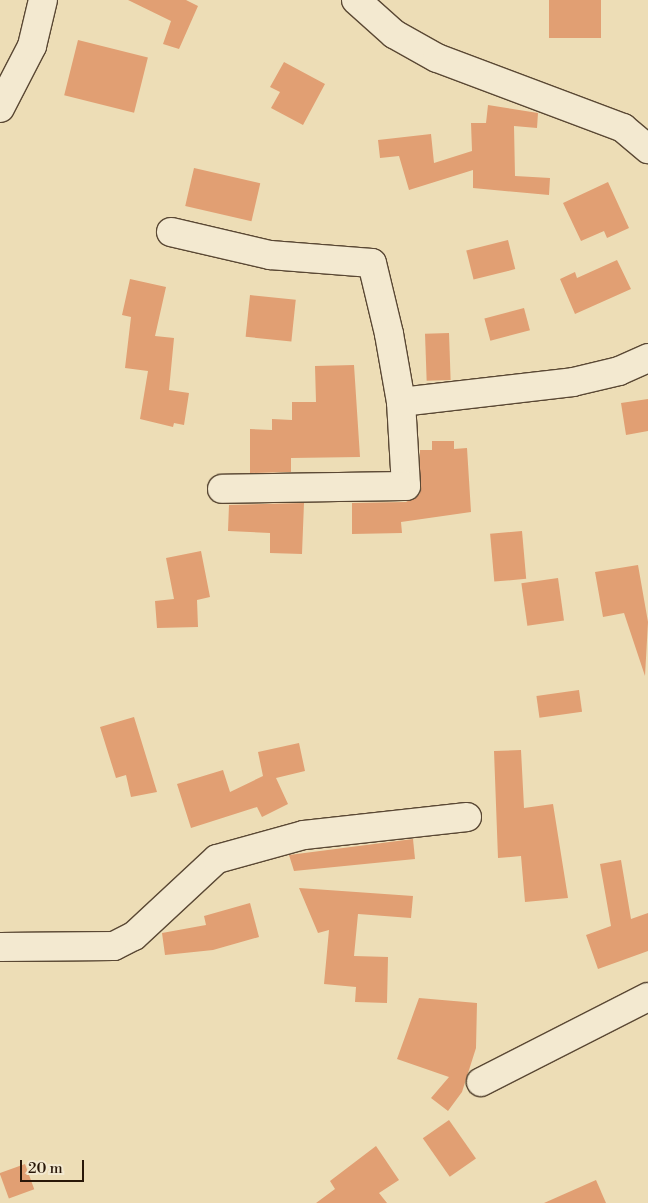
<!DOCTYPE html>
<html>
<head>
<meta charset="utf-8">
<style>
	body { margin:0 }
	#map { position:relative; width:648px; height:1203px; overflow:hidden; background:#edddb6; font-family:"Libre Bodoni",serif }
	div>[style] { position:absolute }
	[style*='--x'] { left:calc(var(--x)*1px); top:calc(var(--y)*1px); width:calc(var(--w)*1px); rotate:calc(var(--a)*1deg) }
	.building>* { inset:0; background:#e19f73; transform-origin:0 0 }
	.roads { filter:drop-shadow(1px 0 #5a4834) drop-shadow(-1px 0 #5a4834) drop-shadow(0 1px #5a4834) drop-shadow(0 -1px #5a4834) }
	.minor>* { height:28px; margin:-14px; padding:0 14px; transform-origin:14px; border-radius:14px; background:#f3e9d0 }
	span { translate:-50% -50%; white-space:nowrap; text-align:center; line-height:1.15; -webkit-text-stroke:4.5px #f3e9d0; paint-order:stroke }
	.scale { position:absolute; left:20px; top:1160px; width:64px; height:22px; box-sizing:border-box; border:2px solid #291709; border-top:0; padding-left:6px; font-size:15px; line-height:18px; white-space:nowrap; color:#291709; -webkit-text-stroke:4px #f3e9d0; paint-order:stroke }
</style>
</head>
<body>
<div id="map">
	<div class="building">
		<i style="clip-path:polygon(128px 0,186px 0,198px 6px,179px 49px,163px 44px,171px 21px)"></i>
		<i style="left:549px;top:0;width:52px;height:38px"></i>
		<i style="left:78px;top:40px;width:72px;height:57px;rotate:14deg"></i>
		<i style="clip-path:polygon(284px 62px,325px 84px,303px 125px,271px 108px,280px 92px,270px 87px)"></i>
		<i style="clip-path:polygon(488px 105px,538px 113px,537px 128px,514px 126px,515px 176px,550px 178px,549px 195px,473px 188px,473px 170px,409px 190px,399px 156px,380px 158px,378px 140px,431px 134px,434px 163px,472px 151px,471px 123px,486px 123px)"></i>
		<i style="left:194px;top:168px;width:68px;height:39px;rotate:13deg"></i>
		<i style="clip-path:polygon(608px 182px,629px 228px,607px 238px,604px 231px,581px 241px,563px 203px)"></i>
		<i style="left:508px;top:240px;width:30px;height:43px;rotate:76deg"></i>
		<i style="clip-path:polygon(617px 260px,631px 289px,575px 314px,560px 279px,575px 272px,577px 278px)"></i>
		<i style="clip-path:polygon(130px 279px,166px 287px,155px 336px,174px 338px,169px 390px,189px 393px,184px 425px,174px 423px,173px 427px,140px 419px,148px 371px,125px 368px,131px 317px,122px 315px)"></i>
		<i style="left:250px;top:295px;width:46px;height:42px;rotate:6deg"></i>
		<i style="left:524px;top:308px;width:23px;height:41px;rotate:75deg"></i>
		<i style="left:449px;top:333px;width:47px;height:24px;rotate:88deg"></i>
		<i style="clip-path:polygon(354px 365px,360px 457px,291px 458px,291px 472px,250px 473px,250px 429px,272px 430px,272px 419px,292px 420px,292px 402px,316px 402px,315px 366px)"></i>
		<i style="clip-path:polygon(648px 399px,648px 431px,626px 435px,621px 403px)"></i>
		<i style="clip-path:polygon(432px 441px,454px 441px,454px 449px,467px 448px,471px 512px,401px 522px,402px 533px,352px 534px,352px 503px,406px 502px,420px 494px,420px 450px,432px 450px)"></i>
		<i style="clip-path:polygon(304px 503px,302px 554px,270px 553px,270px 533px,228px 531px,229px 505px)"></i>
		<i style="left:522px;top:531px;width:48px;height:32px;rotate:85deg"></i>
		<i style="clip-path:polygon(201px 551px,210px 597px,197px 600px,198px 627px,157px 628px,155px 601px,174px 599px,166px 558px)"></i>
		<i style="clip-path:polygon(638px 565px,648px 622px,645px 676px,624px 613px,603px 617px,595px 572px)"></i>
		<i style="left:558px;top:578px;width:43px;height:37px;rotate:82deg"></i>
		<i style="left:579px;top:690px;width:22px;height:43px;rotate:82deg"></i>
		<i style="clip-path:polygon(134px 717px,157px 792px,131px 797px,126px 775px,116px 778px,100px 727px)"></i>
		<i style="clip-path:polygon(299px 743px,305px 771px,276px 778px,288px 804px,262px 817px,257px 807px,191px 828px,177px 784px,223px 770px,230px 792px,263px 776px,258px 752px)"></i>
		<i style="clip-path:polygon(521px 750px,524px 808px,553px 804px,568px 898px,525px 902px,521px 856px,498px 858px,494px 751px)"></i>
		<i style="clip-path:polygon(413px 839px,415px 859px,294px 871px,289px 855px)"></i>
		<i style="clip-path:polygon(621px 860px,631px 919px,648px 913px,648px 951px,598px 969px,586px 935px,611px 926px,600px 864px)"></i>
		<i style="clip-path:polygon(299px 888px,413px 896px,411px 918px,358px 914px,354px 956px,388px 957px,387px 1003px,355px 1002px,356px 987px,324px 984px,329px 930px,318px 933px)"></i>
		<i style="clip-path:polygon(250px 903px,259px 937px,213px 950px,165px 955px,162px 933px,206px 925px,204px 916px)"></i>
		<i style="clip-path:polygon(419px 998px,477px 1003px,476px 1048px,462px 1092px,448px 1111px,431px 1098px,449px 1077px,397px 1059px)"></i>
		<i style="left:449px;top:1120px;width:47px;height:32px;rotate:55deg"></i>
		<i style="clip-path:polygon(376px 1146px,399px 1180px,379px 1193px,387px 1203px,316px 1203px,335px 1189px,330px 1181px)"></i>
		<i style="left:25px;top:1164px;width:27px;height:27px;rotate:70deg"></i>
		<i style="clip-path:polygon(596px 1180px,606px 1203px,544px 1203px)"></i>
	</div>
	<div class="roads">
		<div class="minor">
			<i style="--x:356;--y:0;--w:51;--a:41.8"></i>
			<i style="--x:394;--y:34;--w:49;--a:29.2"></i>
			<i style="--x:437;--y:58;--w:199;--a:20.6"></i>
			<i style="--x:623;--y:128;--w:33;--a:40"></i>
			<i style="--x:0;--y:108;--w:70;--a:-62.7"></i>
			<i style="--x:32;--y:46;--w:47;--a:-76.6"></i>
			<i style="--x:171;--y:232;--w:102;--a:13.1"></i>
			<i style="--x:270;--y:255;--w:102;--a:4.5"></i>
			<i style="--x:372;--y:263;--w:73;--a:76.5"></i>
			<i style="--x:389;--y:334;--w:69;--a:80"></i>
			<i style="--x:401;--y:402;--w:84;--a:86.6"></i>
			<i style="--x:406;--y:486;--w:184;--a:179.1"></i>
			<i style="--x:401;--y:402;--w:173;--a:-6.6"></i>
			<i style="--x:573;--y:382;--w:47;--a:-13.4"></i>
			<i style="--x:619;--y:371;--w:32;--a:-24"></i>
			<i style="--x:0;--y:947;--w:114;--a:-0.5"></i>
			<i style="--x:114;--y:946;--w:22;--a:-27"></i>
			<i style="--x:134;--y:936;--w:113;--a:-42.9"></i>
			<i style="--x:217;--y:859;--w:90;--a:-15.4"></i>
			<i style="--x:304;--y:835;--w:164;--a:-6.3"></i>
			<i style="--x:481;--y:1082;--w:187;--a:-27"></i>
		</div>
	</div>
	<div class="scale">20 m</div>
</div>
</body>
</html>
